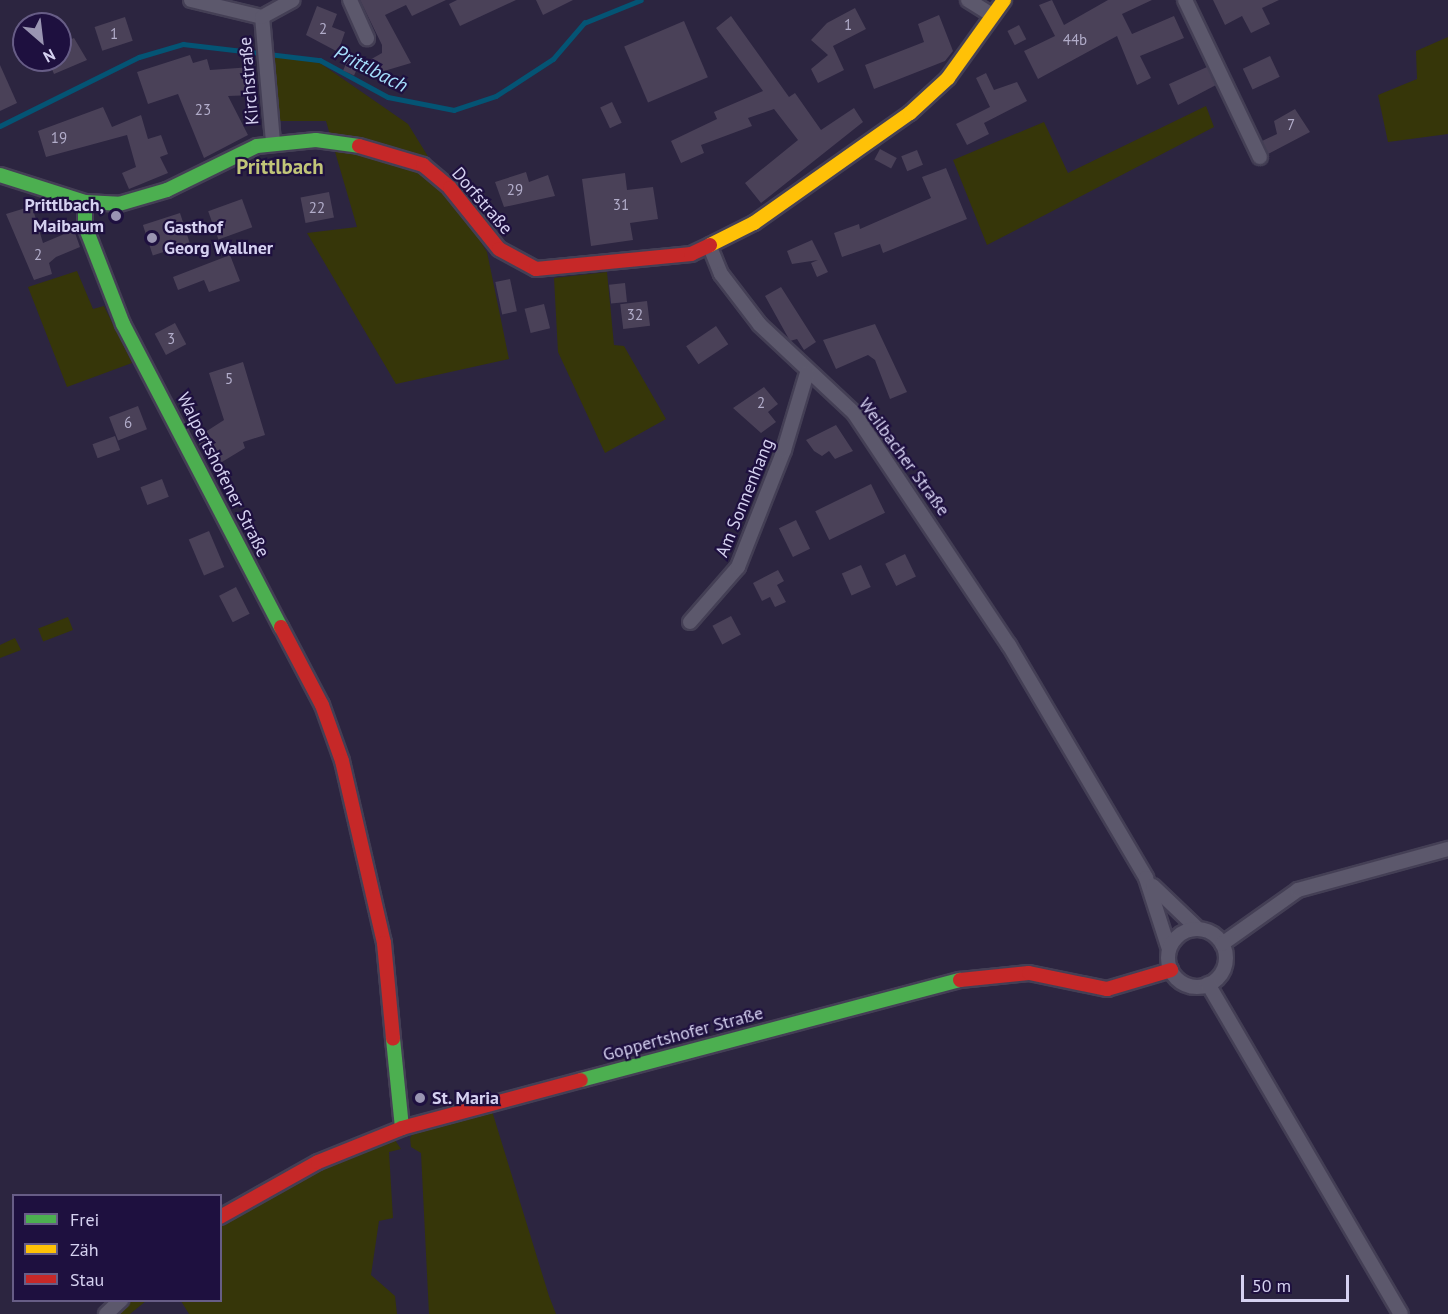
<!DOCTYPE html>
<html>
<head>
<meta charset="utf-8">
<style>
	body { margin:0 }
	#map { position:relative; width:1448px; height:1314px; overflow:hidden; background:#2c2540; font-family:"PT Sans",sans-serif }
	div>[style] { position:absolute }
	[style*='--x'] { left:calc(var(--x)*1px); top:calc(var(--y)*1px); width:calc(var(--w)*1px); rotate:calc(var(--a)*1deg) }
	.green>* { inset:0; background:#363609; transform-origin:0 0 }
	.stream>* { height:4.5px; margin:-2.25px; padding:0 2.25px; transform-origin:2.25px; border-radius:2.25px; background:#045474 }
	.building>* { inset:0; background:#4a4158; transform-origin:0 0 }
	.roads { filter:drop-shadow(2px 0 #443f55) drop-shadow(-2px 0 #443f55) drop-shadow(0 2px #443f55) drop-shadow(0 -2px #443f55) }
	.street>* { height:14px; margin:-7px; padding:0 7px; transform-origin:7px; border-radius:7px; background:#5c586c }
	.street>.ring { margin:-7px; padding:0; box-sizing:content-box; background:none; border:14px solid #5c586c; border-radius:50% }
	.fast>* { height:14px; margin:-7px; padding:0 7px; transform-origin:7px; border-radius:7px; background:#4caf50 }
	.slow>* { height:14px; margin:-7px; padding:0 7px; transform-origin:7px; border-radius:7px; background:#ffc107 }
	.jam>* { height:14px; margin:-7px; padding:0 7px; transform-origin:7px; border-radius:7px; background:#c62828 }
	.dots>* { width:16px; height:16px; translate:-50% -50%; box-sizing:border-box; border:3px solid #1e103f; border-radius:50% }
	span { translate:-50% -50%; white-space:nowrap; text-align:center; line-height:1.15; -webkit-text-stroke:4.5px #1e103f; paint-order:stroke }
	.number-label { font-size:15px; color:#b2adca }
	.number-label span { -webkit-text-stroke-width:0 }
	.street-label { font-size:18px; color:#d5d1f0 }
	.poi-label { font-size:18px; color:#d5d1f0; font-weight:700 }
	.right { translate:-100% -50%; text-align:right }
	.left { translate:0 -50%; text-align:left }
	.water-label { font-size:20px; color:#a5defb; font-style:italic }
	.quarter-label { font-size:21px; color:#c1c578; font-weight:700 }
	.legend { position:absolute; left:12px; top:1194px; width:210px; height:108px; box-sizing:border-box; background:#1e103f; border:2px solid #675d86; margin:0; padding:8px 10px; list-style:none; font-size:18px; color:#d5d1f0 }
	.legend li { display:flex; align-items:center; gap:12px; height:30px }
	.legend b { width:30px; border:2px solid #675d86 }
	.north { position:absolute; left:12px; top:12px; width:60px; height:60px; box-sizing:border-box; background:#1e103f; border:2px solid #675d86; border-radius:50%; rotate:152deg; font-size:16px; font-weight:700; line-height:24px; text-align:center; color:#d5d1f0 }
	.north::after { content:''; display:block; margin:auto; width:21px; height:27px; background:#9a95b2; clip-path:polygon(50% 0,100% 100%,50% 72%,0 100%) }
	.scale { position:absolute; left:1241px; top:1275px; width:108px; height:27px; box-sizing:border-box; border:3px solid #d5d1f0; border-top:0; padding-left:8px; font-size:18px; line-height:21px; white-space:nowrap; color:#d5d1f0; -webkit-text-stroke:4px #1e103f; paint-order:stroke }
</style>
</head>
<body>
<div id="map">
	<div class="green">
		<i style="clip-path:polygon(1448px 37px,1448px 134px,1388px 142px,1378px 95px,1417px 79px,1416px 51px)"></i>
		<i style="clip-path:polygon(272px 56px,320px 63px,408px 124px,487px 252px,509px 359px,396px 384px,307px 233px,357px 227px,326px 121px,278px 121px)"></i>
		<i style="clip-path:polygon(1206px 106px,1214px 127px,987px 245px,953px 160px,1044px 122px,1068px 173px)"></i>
		<i style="clip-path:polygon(77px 271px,93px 309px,104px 306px,132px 363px,67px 387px,28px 287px)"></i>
		<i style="clip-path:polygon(607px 272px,614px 345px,624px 346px,666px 419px,605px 453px,558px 352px,554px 278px)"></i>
		<i style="left:68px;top:617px;width:14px;height:32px;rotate:69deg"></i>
		<i style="clip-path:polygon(15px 638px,21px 650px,0 658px,0 645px)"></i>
		<i style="clip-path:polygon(492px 1111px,549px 1296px,556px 1314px,429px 1314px,421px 1153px,411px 1147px,410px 1138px,414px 1131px)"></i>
		<i style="clip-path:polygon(393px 1137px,401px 1149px,389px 1152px,393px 1218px,379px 1221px,371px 1275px,395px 1296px,397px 1314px,189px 1314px,181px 1301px,220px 1300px,221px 1225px,286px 1185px)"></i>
		<i style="clip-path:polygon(132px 1300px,146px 1301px,130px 1314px,118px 1314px)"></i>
	</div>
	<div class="stream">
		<i style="--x:0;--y:126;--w:155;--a:-26.4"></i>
		<i style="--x:139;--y:57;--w:46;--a:-16.5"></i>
		<i style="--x:183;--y:44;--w:138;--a:6.7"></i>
		<i style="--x:320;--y:60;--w:77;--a:28.6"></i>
		<i style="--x:388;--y:97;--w:67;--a:11.1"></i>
		<i style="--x:454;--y:110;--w:44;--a:-18.4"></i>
		<i style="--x:496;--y:96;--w:68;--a:-33"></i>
		<i style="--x:553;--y:59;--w:48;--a:-49.3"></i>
		<i style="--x:584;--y:23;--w:61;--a:-22"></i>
	</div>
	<div class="building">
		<i style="clip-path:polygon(360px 0,446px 0,412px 16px,406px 5px,385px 15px,411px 63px,374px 74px,368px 61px,382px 53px,382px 45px)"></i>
		<i style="clip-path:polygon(457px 0,516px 0,460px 26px,449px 4px)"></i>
		<i style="clip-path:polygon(536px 0,573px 0,543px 15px)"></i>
		<i style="clip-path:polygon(1052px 0,1064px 25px,1108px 0,1152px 0,1122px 14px,1132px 34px,1174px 16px,1184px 38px,1140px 56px,1151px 78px,1137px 85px,1117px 36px,1038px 79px,1024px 51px,1055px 36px,1039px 5px)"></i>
		<i style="clip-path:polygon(1213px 0,1279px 0,1262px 8px,1270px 24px,1251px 33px,1242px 16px,1225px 25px)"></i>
		<i style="clip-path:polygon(317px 6px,337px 14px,332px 27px,345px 32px,338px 52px,306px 35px)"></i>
		<i style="clip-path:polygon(855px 8px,866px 29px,833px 46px,844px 70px,818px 83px,811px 69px,828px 55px,811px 40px,827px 23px)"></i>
		<i style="clip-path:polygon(939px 15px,953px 51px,945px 61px,874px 89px,865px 65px,924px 42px,918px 24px)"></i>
		<i style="clip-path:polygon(731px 16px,789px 97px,795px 93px,821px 130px,854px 108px,863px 122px,761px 203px,745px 183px,798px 140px,774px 109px,748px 118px,752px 126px,701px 145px,704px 153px,681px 163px,671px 141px,717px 119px,714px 112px,763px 91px,716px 28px)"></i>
		<i style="left:125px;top:17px;width:25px;height:32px;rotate:72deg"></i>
		<i style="left:684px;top:21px;width:61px;height:65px;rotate:67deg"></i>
		<i style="left:1019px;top:25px;width:16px;height:13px;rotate:63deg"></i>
		<i style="clip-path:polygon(74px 38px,87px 60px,54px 74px,48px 60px,60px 60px,60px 44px)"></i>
		<i style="clip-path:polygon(190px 55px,193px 63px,207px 59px,210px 70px,252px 67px,254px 95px,228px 96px,248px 135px,204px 158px,178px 94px,148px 104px,137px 72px)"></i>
		<i style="left:350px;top:55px;width:12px;height:17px;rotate:24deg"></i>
		<i style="left:1270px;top:56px;width:23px;height:30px;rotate:65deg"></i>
		<i style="clip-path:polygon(0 65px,17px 103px,0 111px)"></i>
		<i style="clip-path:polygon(1207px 67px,1216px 85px,1178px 105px,1169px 84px)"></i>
		<i style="clip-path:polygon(986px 73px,994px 90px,1017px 82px,1027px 101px,984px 123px,989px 134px,967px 145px,956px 124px,990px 107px,976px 78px)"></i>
		<i style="left:612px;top:102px;width:23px;height:13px;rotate:65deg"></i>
		<i style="clip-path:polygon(103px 107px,112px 127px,141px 115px,148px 139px,161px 135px,168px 154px,160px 157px,168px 173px,129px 189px,122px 173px,136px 167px,127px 135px,46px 157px,38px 131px)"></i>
		<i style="clip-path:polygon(1295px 109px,1310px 132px,1268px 154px,1262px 141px,1277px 134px,1274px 121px)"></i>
		<i style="left:880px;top:149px;width:19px;height:12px;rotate:28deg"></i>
		<i style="left:917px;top:150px;width:16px;height:17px;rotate:68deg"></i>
		<i style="clip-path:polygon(946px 168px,967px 219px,883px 253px,880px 244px,842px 257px,834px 233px,859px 224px,860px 229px,931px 198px,922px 177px)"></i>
		<i style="clip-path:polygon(526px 172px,529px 182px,548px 175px,555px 196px,504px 207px,495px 182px)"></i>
		<i style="clip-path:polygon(625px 173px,627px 190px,653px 187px,658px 219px,630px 223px,633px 240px,591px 246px,582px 179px)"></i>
		<i style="left:329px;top:192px;width:26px;height:29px;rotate:79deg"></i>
		<i style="left:242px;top:199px;width:30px;height:36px;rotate:70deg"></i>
		<i style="clip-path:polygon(32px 206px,43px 243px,74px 230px,80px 247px,56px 257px,49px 263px,52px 274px,34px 280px,6px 214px)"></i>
		<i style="left:180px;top:213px;width:32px;height:39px;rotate:72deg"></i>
		<i style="clip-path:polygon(812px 240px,828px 272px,817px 277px,811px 263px,818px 260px,792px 264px,787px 251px)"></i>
		<i style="clip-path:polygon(230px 255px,240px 281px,209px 292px,204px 280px,178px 290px,173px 277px)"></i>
		<i style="left:510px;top:279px;width:33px;height:15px;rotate:78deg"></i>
		<i style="left:625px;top:283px;width:19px;height:16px;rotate:84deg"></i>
		<i style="clip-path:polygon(781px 287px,816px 342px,804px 350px,797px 339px,790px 341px,765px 296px)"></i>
		<i style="left:647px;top:301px;width:25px;height:27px;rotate:83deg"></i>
		<i style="left:544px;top:304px;width:25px;height:20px;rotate:76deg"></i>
		<i style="left:175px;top:323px;width:24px;height:23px;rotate:62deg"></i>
		<i style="clip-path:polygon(875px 324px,907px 392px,890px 399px,875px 360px,868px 355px,836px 369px,823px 340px)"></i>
		<i style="left:716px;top:326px;width:22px;height:36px;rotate:56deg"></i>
		<i style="clip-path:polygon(243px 362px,265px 435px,243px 442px,245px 448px,212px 468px,196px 438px,224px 420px,209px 373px)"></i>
		<i style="clip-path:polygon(764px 387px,778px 404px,768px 412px,776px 422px,761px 433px,733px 408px)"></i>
		<i style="left:138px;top:406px;width:25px;height:31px;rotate:69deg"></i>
		<i style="clip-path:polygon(836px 425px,853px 451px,835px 459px,829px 451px,822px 456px,814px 451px,806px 440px)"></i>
		<i style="left:115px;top:436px;width:15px;height:24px;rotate:70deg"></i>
		<i style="left:162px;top:479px;width:19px;height:23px;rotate:69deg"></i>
		<i style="left:871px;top:484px;width:32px;height:62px;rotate:64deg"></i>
		<i style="left:796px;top:520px;width:32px;height:19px;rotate:64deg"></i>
		<i style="left:209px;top:531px;width:39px;height:22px;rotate:67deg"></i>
		<i style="left:905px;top:554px;width:25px;height:22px;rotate:64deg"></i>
		<i style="left:861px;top:565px;width:24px;height:21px;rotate:66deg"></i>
		<i style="clip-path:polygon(778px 570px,784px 581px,777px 585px,786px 602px,775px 607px,770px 597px,762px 601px,753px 583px)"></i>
		<i style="left:236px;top:587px;width:30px;height:19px;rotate:63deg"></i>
		<i style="left:731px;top:616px;width:21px;height:21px;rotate:62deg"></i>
	</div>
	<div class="roads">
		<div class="street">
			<i style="--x:191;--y:0;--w:73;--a:13.5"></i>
			<i style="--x:350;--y:0;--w:42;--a:65.9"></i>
			<i style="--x:968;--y:0;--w:26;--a:32"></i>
			<i style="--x:1185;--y:0;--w:174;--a:64.5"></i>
			<i style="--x:273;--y:142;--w:125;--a:-95"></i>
			<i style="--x:262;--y:17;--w:35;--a:-29"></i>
			<i style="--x:710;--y:247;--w:29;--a:68"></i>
			<i style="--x:721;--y:274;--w:64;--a:52.6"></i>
			<i style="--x:760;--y:325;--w:129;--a:43.1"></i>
			<i style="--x:854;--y:413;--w:279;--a:56.3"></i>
			<i style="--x:1009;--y:645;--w:270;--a:59.5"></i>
			<i style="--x:1146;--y:878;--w:75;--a:72.1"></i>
			<i style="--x:690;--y:622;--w:73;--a:-48.9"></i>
			<i style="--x:738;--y:567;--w:126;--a:-68.5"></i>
			<i style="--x:784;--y:450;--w:80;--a:-73.4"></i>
			<i style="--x:1153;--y:886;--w:62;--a:43.7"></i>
			<i class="ring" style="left:1168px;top:929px;width:44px;height:44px"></i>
			<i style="--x:1222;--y:944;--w:93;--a:-35.4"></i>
			<i style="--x:1298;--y:890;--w:156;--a:-15.3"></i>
			<i style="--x:1208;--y:984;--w:382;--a:59.7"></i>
			<i style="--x:106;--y:1314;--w:21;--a:-43"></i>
		</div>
		<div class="fast">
			<i style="--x:0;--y:175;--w:89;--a:17.6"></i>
			<i style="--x:85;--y:202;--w:34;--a:3"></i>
			<i style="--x:119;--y:204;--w:50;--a:-16.3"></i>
			<i style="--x:167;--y:190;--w:100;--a:-26.1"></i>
			<i style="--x:257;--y:146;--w:59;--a:-5.8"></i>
			<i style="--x:316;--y:140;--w:43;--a:7.9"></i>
			<i style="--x:85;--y:202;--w:24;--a:90"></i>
			<i style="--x:85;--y:226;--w:105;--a:68.8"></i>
			<i style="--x:123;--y:324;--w:342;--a:62.5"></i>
			<i style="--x:393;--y:1039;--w:89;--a:84.2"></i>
			<i style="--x:581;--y:1080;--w:392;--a:-14.8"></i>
		</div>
		<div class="slow">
			<i style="--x:710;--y:245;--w:49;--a:-26.6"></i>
			<i style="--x:754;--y:223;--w:191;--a:-35.2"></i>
			<i style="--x:910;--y:113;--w:52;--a:-42.6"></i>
			<i style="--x:948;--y:78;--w:96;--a:-54.3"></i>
		</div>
		<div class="jam">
			<i style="--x:359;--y:146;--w:67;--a:16.5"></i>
			<i style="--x:423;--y:165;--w:35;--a:40"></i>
			<i style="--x:450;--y:188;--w:78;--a:51.2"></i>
			<i style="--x:499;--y:249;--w:42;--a:28.4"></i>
			<i style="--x:536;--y:269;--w:156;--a:-5.5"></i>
			<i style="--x:691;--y:254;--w:21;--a:-25"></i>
			<i style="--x:281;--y:627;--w:88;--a:62.3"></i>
			<i style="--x:322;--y:705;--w:59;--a:70.3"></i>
			<i style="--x:342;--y:761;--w:187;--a:77"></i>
			<i style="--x:384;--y:943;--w:96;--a:84.6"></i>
			<i style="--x:960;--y:980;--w:69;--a:-5.8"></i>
			<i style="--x:1029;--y:973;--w:80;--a:11.6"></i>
			<i style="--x:1107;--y:989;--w:67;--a:-16.5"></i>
			<i style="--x:220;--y:1217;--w:112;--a:-29.3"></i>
			<i style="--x:318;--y:1162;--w:91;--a:-22"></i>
			<i style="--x:402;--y:1128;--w:185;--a:-15"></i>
		</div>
	</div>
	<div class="dots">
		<i style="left:116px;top:216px;background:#9a95b2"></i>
		<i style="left:152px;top:238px;background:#9a95b2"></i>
		<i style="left:420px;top:1098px;background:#9a95b2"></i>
	</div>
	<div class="number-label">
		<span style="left:848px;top:25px">1</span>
		<span style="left:323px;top:29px">2</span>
		<span style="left:114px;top:34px">1</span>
		<span style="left:1075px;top:40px">44b</span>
		<span style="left:203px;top:110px">23</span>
		<span style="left:1291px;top:125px">7</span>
		<span style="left:59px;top:138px">19</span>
		<span style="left:515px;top:190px">29</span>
		<span style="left:621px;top:205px">31</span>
		<span style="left:317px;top:208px">22</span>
		<span style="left:38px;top:255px">2</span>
		<span style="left:635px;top:315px">32</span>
		<span style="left:171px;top:339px">3</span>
		<span style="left:229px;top:379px">5</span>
		<span style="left:761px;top:403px">2</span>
		<span style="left:128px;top:423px">6</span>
	</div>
	<div class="street-label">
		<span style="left:249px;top:81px;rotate:-95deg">Kirchstraße</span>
		<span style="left:482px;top:201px;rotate:49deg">Dorfstraße</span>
		<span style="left:904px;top:457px;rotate:54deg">Weilbacher Straße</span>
		<span style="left:223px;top:475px;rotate:63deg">Walpertshofener Straße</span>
		<span style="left:745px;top:498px;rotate:-68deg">Am Sonnenhang</span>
		<span style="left:683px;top:1034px;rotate:-15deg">Goppertshofer Straße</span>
	</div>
	<div class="poi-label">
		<span class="right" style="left:104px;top:216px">Prittlbach,<br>Maibaum</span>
		<span class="left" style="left:164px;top:238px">Gasthof<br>Georg Wallner</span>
		<span class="left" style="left:432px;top:1098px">St. Maria</span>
	</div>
	<div class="water-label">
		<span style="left:371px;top:69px;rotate:27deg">Prittlbach</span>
	</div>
	<div class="quarter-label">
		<span style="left:280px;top:167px">Prittlbach</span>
	</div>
	<ul class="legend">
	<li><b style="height:8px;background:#4caf50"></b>Frei</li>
	<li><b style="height:8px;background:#ffc107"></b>Zäh</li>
	<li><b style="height:8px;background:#c62828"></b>Stau</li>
	</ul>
	<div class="north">N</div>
	<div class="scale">50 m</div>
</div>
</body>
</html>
